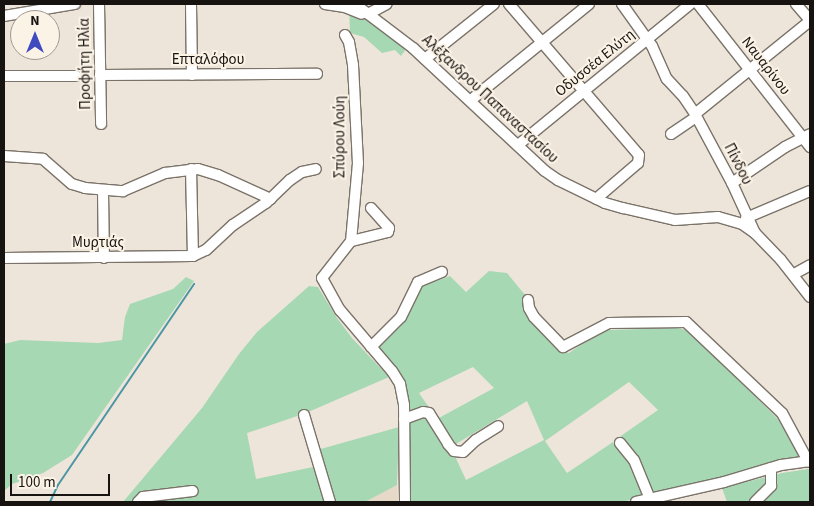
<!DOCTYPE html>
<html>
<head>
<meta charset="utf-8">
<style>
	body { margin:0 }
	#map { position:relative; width:814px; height:506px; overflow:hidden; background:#eee5da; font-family:"Source Sans 3",sans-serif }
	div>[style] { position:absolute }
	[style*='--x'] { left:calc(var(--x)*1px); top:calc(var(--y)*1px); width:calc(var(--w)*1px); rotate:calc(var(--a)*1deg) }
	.built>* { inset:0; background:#e7d9c7 }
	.green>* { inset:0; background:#a6d8b4 }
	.stream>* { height:2px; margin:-1px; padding:0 1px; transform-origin:1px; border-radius:1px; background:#4b96a4 }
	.roads { filter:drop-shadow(1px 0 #7b7369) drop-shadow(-1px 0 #7b7369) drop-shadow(0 1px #7b7369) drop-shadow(0 -1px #7b7369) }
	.minor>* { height:10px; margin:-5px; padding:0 5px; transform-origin:5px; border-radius:5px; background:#fff }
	span { translate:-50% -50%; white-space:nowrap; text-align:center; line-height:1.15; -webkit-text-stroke:4px #fcf3e7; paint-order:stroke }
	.street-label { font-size:15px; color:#161310 }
	.frame { position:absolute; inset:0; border:5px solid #161310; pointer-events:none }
	.north { position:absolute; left:10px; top:10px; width:50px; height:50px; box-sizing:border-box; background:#fcf3e7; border:1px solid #a09991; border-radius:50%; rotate:0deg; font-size:14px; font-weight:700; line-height:20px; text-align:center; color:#161310 }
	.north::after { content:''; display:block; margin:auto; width:18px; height:22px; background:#3f4bbf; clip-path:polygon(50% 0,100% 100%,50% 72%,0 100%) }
	.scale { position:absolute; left:10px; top:474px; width:100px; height:22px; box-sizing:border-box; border:2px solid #161310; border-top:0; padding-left:6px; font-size:15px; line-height:18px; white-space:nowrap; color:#161310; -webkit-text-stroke:4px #fcf3e7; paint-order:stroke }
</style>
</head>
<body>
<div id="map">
	<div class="built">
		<i style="clip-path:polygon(397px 485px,398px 502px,365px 502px)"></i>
	</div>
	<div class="green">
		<i style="clip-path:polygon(349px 4px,406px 49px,401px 56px,395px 50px,382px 53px,364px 37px,350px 33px)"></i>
		<i style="clip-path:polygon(489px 271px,507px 273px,525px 295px,525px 313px,538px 329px,540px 327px,562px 351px,569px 353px,589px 339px,606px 330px,678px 328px,689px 331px,778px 419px,801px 458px,735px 477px,651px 495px,636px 459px,618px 438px,658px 410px,629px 382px,545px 441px,567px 473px,613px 442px,632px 461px,646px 497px,620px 502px,407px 502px,406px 421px,421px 416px,430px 418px,453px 452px,466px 480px,544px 440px,527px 401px,451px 447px,437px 419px,494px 388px,473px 367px,419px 393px,428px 406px,407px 416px,407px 406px,378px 350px,378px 345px,400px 327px,408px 315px,420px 287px,450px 276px,466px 292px)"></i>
		<i style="clip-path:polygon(186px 277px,194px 281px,72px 455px,43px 473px,12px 484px,4px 491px,4px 344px,20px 340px,98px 343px,122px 340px,125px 317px,130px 304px,173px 289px)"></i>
		<i style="clip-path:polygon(309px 286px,318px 287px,337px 318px,352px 338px,389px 377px,306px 413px,247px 433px,256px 479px,313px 467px,325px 502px,123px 502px,202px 408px,239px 354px,257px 332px)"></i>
		<i style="clip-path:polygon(399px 427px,397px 485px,365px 502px,333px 502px,317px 450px)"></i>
		<i style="clip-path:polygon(808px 469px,810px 470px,810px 502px,727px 502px,722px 488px,782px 473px)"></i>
	</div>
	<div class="stream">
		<i style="--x:50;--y:502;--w:19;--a:-65"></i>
		<i style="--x:58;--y:485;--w:243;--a:-55.9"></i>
	</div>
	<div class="roads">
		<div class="minor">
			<i style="--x:99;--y:4;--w:120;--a:89"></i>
			<i style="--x:191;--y:4;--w:71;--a:89.2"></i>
			<i style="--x:325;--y:4;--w:20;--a:9"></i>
			<i style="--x:345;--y:7;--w:18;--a:22"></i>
			<i style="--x:355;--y:4;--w:73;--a:37.2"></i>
			<i style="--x:413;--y:48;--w:180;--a:43"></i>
			<i style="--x:545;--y:171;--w:16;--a:35"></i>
			<i style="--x:558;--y:180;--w:52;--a:26.1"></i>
			<i style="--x:605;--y:203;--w:19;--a:16"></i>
			<i style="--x:623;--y:208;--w:53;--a:13"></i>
			<i style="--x:675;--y:220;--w:43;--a:-4"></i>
			<i style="--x:718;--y:217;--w:25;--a:16"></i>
			<i style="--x:742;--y:224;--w:16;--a:35"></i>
			<i style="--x:509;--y:4;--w:199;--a:49.3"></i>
			<i style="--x:639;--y:155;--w:8;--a:97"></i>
			<i style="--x:638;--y:163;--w:55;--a:139.4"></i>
			<i style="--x:622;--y:4;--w:52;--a:54.5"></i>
			<i style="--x:652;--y:46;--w:36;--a:66"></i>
			<i style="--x:667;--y:79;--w:23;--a:47"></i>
			<i style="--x:683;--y:96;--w:22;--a:56"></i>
			<i style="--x:695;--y:114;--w:78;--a:61.8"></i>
			<i style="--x:732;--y:183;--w:55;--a:65.3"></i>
			<i style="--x:755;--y:233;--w:37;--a:46"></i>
			<i style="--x:781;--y:260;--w:47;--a:51.9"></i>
			<i style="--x:698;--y:4;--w:182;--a:51.9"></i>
			<i style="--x:796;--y:4;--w:21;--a:49"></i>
			<i style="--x:368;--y:14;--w:21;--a:-28"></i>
			<i style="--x:4;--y:16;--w:72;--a:-9.6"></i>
			<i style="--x:345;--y:35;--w:8;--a:60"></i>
			<i style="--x:349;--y:42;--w:23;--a:80"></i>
			<i style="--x:353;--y:65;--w:98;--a:87.1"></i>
			<i style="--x:358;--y:163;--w:78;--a:95.1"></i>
			<i style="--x:425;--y:59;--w:88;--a:-38.6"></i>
			<i style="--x:100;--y:75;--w:217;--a:-0.3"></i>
			<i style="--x:4;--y:76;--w:72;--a:0"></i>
			<i style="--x:471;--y:100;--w:152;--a:-39.1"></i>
			<i style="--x:695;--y:114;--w:148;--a:-39"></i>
			<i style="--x:671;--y:134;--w:30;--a:-34"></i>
			<i style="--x:518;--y:145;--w:222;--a:-39.3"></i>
			<i style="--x:4;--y:156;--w:39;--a:4"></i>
			<i style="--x:43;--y:159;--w:38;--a:41"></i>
			<i style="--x:72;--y:184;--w:14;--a:17"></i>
			<i style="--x:85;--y:188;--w:38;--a:5"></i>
			<i style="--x:123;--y:191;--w:46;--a:-23.2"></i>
			<i style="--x:165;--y:173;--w:33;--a:-7"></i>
			<i style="--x:198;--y:169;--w:21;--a:17"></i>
			<i style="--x:218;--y:175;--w:58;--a:24.4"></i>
			<i style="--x:191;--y:169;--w:87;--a:88.7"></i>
			<i style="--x:732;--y:183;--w:64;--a:-34.2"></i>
			<i style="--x:785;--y:147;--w:28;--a:-27"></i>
			<i style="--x:103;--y:190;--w:68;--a:89.2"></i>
			<i style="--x:371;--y:208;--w:27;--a:48"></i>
			<i style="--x:389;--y:228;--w:4;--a:104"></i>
			<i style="--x:388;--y:232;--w:38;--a:166"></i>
			<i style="--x:351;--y:241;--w:47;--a:128.1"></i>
			<i style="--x:322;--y:278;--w:37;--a:61"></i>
			<i style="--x:340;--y:310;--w:80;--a:49.6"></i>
			<i style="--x:392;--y:371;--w:15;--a:58"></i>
			<i style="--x:400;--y:384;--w:21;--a:79"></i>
			<i style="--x:404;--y:405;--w:97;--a:89.4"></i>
			<i style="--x:746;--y:218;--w:69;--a:-22.9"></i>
			<i style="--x:4;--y:258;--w:189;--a:-0.6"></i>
			<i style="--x:193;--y:256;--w:14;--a:-25"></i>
			<i style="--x:206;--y:250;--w:37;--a:-43"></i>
			<i style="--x:233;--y:225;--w:40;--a:-34"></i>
			<i style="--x:266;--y:203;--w:33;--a:-44"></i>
			<i style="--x:290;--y:180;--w:14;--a:-34"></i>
			<i style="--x:302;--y:172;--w:14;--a:-12"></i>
			<i style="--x:794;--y:274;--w:18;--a:-29"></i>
			<i style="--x:528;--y:300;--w:8;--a:83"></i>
			<i style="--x:529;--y:308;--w:10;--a:61"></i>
			<i style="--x:534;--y:317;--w:42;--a:46"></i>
			<i style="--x:563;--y:347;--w:52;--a:-27.6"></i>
			<i style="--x:609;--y:323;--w:77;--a:-0.7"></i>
			<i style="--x:686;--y:322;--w:132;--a:43.5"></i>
			<i style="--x:782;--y:413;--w:55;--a:61.6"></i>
			<i style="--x:371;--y:347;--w:42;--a:-45"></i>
			<i style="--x:401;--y:317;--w:39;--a:-64"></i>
			<i style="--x:418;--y:282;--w:26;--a:-23"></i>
			<i style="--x:304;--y:415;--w:91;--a:73.4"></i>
			<i style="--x:404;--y:419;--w:20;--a:-20"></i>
			<i style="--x:423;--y:412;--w:6;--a:9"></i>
			<i style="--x:429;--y:413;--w:36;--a:58"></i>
			<i style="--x:448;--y:444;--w:9;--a:49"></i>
			<i style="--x:454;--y:451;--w:9;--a:6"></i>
			<i style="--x:463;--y:452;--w:18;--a:-43"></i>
			<i style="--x:476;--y:440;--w:26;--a:-32"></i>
			<i style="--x:620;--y:443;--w:22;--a:51"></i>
			<i style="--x:634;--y:460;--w:42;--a:67.7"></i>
			<i style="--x:138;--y:502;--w:7;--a:-45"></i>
			<i style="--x:143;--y:497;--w:50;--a:-6.8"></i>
			<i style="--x:636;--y:502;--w:90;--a:-12.8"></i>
			<i style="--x:724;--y:482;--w:59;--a:-16.6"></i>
			<i style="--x:781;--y:465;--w:29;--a:-8"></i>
			<i style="--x:755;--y:502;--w:23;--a:-45"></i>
			<i style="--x:771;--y:486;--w:18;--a:-90"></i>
		</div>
	</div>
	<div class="street-label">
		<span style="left:208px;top:60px">Επταλόφου</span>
		<span style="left:595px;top:63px;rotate:-39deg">Οδυσσέα Ελύτη</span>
		<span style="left:85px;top:64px;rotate:-91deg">Προφήτη Ηλία</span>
		<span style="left:766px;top:66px;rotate:52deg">Ναυαρίνου</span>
		<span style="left:490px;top:99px;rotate:43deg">Αλέξανδρου Παπαναστασίου</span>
		<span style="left:340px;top:137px;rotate:-90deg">Σπύρου Λούη</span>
		<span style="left:738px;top:164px;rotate:63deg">Πίνδου</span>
		<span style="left:98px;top:243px">Μυρτιάς</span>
	</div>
	<div class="frame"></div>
	<div class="north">N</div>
	<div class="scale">100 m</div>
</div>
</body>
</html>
